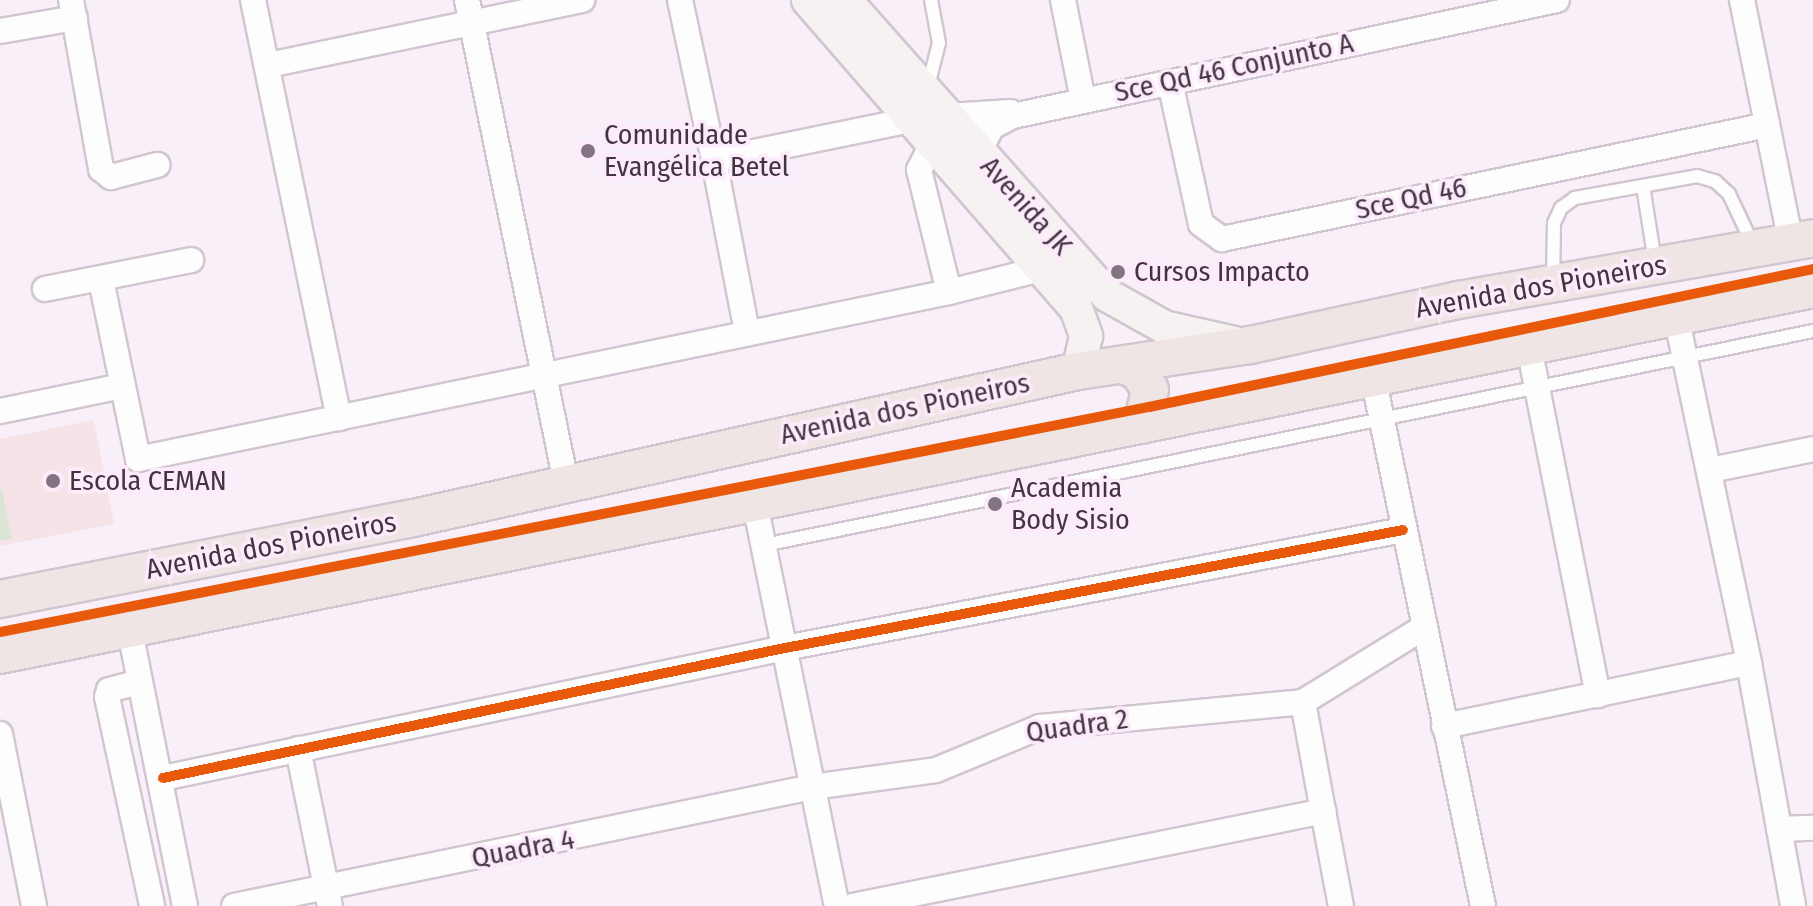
<!DOCTYPE html>
<html>
<head>
<meta charset="utf-8">
<style>
	body { margin:0 }
	#map { position:relative; width:1813px; height:906px; overflow:hidden; background:#f9eff8; font-family:"Fira Sans Condensed",sans-serif }
	div>[style] { position:absolute }
	[style*='--x'] { left:calc(var(--x)*1px); top:calc(var(--y)*1px); width:calc(var(--w)*1px); rotate:calc(var(--a)*1deg) }
	.education>* { inset:0; background:#f6e3e8 }
	.green>* { inset:0; background:#dae5d5 }
	.roads { filter:drop-shadow(2px 0 #d1c6d0) drop-shadow(-2px 0 #d1c6d0) drop-shadow(0 2px #d1c6d0) drop-shadow(0 -2px #d1c6d0) }
	.service>* { height:12px; margin:-6px; padding:0 6px; transform-origin:6px; border-radius:6px; background:#fefdfe }
	.minor>* { height:24px; margin:-12px; padding:0 12px; transform-origin:12px; border-radius:12px; background:#fefdfe }
	.secondary>* { height:32px; margin:-16px; padding:0 16px; transform-origin:16px; border-radius:16px; background:#f6f2f1 }
	.primary>* { height:36px; margin:-18px; padding:0 18px; transform-origin:18px; border-radius:18px; background:#eee5e4 }
	.cycleway>* { height:10px; margin:-5px; padding:0 5px; transform-origin:5px; border-radius:5px; background:#e8590c }
	.dots>* { width:22px; height:22px; translate:-50% -50%; box-sizing:border-box; border:4px solid #fdebfb; border-radius:50% }
	span { translate:-50% -50%; white-space:nowrap; text-align:center; line-height:1.15; -webkit-text-stroke:7px #fdebfb; paint-order:stroke }
	.street-label { font-size:28px; color:#413540 }
	.poi-label { font-size:28px; color:#413540 }
	.left { translate:0 -50%; text-align:left }
</style>
</head>
<body>
<div id="map">
	<div class="education">
		<i style="clip-path:polygon(94px 420px,114px 524px,0 546px,0 439px)"></i>
	</div>
	<div class="green">
		<i style="clip-path:polygon(2px 490px,12px 539px,0 541px,0 491px)"></i>
	</div>
	<div class="roads">
		<div class="service">
			<i style="--x:928;--y:86;--w:44;--a:-75.7"></i>
			<i style="--x:939;--y:43;--w:44;--a:-100.5"></i>
			<i style="--x:1643;--y:186;--w:77;--a:81"></i>
			<i style="--x:1553;--y:280;--w:57;--a:-89"></i>
			<i style="--x:1554;--y:223;--w:17;--a:-65"></i>
			<i style="--x:1561;--y:208;--w:17;--a:-36"></i>
			<i style="--x:1575;--y:198;--w:124;--a:-10.2"></i>
			<i style="--x:1697;--y:176;--w:19;--a:16"></i>
			<i style="--x:1715;--y:181;--w:19;--a:43"></i>
			<i style="--x:1729;--y:194;--w:56;--a:64.8"></i>
			<i style="--x:764;--y:545;--w:1071;--a:-11.53"></i>
		</div>
		<div class="minor">
			<i style="--x:71;--y:0;--w:172;--a:79.9"></i>
			<i style="--x:101;--y:169;--w:13;--a:39"></i>
			<i style="--x:111;--y:177;--w:48;--a:-14.6"></i>
			<i style="--x:253;--y:0;--w:427;--a:78.4"></i>
			<i style="--x:467;--y:0;--w:494;--a:78.4"></i>
			<i style="--x:680;--y:0;--w:164;--a:78"></i>
			<i style="--x:1063;--y:0;--w:102;--a:78.7"></i>
			<i style="--x:1742;--y:0;--w:247;--a:78.6"></i>
			<i style="--x:0;--y:31;--w:76;--a:-9.8"></i>
			<i style="--x:268;--y:65;--w:321;--a:-11.7"></i>
			<i style="--x:1170;--y:82;--w:145;--a:77.7"></i>
			<i style="--x:1201;--y:224;--w:26;--a:36"></i>
			<i style="--x:1222;--y:239;--w:557;--a:-11.81"></i>
			<i style="--x:947;--y:116;--w:64;--a:-3.6"></i>
			<i style="--x:978;--y:153;--w:30;--a:-62"></i>
			<i style="--x:992;--y:127;--w:24;--a:-28"></i>
			<i style="--x:1013;--y:116;--w:556;--a:-12.04"></i>
			<i style="--x:101;--y:280;--w:183;--a:78.3"></i>
			<i style="--x:138;--y:459;--w:828;--a:-11.64"></i>
			<i style="--x:949;--y:292;--w:126;--a:-103.8"></i>
			<i style="--x:919;--y:170;--w:29;--a:-63"></i>
			<i style="--x:45;--y:289;--w:149;--a:-11.2"></i>
			<i style="--x:949;--y:292;--w:95;--a:-14"></i>
			<i style="--x:1676;--y:316;--w:355;--a:78.1"></i>
			<i style="--x:1749;--y:663;--w:247;--a:79.7"></i>
			<i style="--x:747;--y:332;--w:175;--a:-100.9"></i>
			<i style="--x:714;--y:160;--w:200;--a:-11.5"></i>
			<i style="--x:1529;--y:347;--w:355;--a:78.8"></i>
			<i style="--x:1373;--y:377;--w:540;--a:78.25"></i>
			<i style="--x:0;--y:411;--w:125;--a:-11.6"></i>
			<i style="--x:1710;--y:470;--w:105;--a:-11.5"></i>
			<i style="--x:754;--y:499;--w:415;--a:78.5"></i>
			<i style="--x:129;--y:626;--w:286;--a:78.7"></i>
			<i style="--x:139;--y:682;--w:31;--a:165"></i>
			<i style="--x:109;--y:690;--w:7;--a:106"></i>
			<i style="--x:107;--y:697;--w:214;--a:77.8"></i>
			<i style="--x:1444;--y:726;--w:311;--a:-11.7"></i>
			<i style="--x:0;--y:734;--w:175;--a:78.8"></i>
			<i style="--x:298;--y:749;--w:160;--a:78.5"></i>
			<i style="--x:163;--y:778;--w:635;--a:-11.81"></i>
			<i style="--x:785;--y:648;--w:629;--a:-10.81"></i>
			<i style="--x:1323;--y:811;--w:97;--a:79.3"></i>
			<i style="--x:1779;--y:829;--w:34;--a:-2"></i>
			<i style="--x:234;--y:906;--w:590;--a:-11.63"></i>
			<i style="--x:812;--y:787;--w:125;--a:-7.8"></i>
			<i style="--x:936;--y:770;--w:113;--a:-22.5"></i>
			<i style="--x:1040;--y:727;--w:264;--a:-5.4"></i>
			<i style="--x:1303;--y:702;--w:141;--a:-31.7"></i>
			<i style="--x:853;--y:906;--w:480;--a:-11.4"></i>
			<i style="--x:1323;--y:811;--w:111;--a:-100.4"></i>
		</div>
		<div class="secondary">
			<i style="--x:808;--y:0;--w:408;--a:49"></i>
			<i style="--x:1076;--y:308;--w:30;--a:70"></i>
			<i style="--x:1086;--y:336;--w:36;--a:103"></i>
			<i style="--x:845;--y:0;--w:395;--a:48.4"></i>
			<i style="--x:1107;--y:295;--w:65;--a:29.3"></i>
			<i style="--x:1164;--y:327;--w:73;--a:12.7"></i>
		</div>
		<div class="primary">
			<i style="--x:1123;--y:365;--w:16;--a:22"></i>
			<i style="--x:1138;--y:371;--w:22;--a:58"></i>
			<i style="--x:1150;--y:390;--w:36;--a:103"></i>
			<i style="--x:0;--y:599;--w:417;--a:-11.1"></i>
			<i style="--x:409;--y:519;--w:685;--a:-12.47"></i>
			<i style="--x:1078;--y:371;--w:174;--a:-8.6"></i>
			<i style="--x:1250;--y:345;--w:214;--a:-12.2"></i>
			<i style="--x:1459;--y:300;--w:359;--a:-9.9"></i>
			<i style="--x:0;--y:655;--w:1850;--a:-11.41"></i>
		</div>
	</div>
	<div class="cycleway">
		<i style="--x:0;--y:632;--w:1171;--a:-11.08"></i>
		<i style="--x:1149;--y:407;--w:678;--a:-11.74"></i>
		<i style="--x:163;--y:778;--w:635;--a:-11.81"></i>
		<i style="--x:785;--y:648;--w:629;--a:-10.81"></i>
	</div>
	<div class="dots">
		<i style="left:588px;top:151px;background:#817680"></i>
		<i style="left:1118px;top:272px;background:#817680"></i>
		<i style="left:53px;top:481px;background:#817680"></i>
		<i style="left:995px;top:504px;background:#817680"></i>
	</div>
	<div class="street-label">
		<span style="left:1234px;top:68px;rotate:-12deg">Sce Qd 46 Conjunto A</span>
		<span style="left:1411px;top:199px;rotate:-12deg">Sce Qd 46</span>
		<span style="left:1026px;top:206px;rotate:48deg">Avenida JK</span>
		<span style="left:1541px;top:287px;rotate:-10deg">Avenida dos Pioneiros</span>
		<span style="left:905px;top:409px;rotate:-12deg">Avenida dos Pioneiros</span>
		<span style="left:271px;top:546px;rotate:-11deg">Avenida dos Pioneiros</span>
		<span style="left:1077px;top:726px;rotate:-8deg">Quadra 2</span>
		<span style="left:523px;top:849px;rotate:-11deg">Quadra 4</span>
	</div>
	<div class="poi-label">
		<span class="left" style="left:604px;top:151px">Comunidade<br>Evangélica Betel</span>
		<span class="left" style="left:1134px;top:272px">Cursos Impacto</span>
		<span class="left" style="left:69px;top:481px">Escola CEMAN</span>
		<span class="left" style="left:1011px;top:504px">Academia<br>Body Sisio</span>
	</div>
</div>
</body>
</html>
